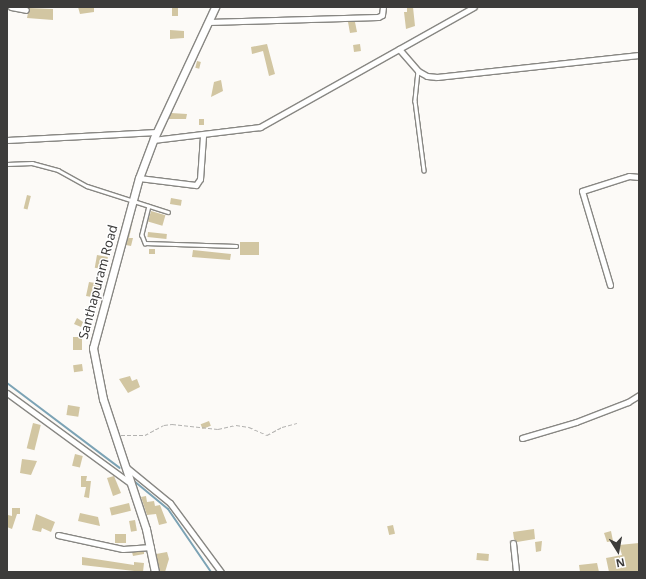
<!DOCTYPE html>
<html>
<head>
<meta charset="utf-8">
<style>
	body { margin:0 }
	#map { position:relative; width:646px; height:579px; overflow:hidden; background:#fcfaf7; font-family:"Noto Sans",sans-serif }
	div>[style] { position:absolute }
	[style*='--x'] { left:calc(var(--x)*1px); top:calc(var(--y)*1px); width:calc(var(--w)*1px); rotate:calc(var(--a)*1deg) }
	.stream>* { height:2px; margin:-1px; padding:0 1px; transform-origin:1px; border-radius:1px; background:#7ca3b5 }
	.building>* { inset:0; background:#d2c6a2; transform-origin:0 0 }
	.path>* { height:1px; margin-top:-0.5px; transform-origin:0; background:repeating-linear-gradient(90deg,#b3b2b0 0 4px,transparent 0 6px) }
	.roads { filter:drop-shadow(1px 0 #888783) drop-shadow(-1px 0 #888783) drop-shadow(0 1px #888783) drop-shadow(0 -1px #888783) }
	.lane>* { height:2.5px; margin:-1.25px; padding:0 1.25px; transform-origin:1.25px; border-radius:1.25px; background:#fff }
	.street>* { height:5px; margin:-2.5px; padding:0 2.5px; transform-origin:2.5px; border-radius:2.5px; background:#fff }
	.secondary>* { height:7px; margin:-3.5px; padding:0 3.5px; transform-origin:3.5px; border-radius:3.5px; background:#fff }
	span { translate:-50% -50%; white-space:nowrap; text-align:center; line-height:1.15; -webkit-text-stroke:3px #fff; paint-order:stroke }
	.street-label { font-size:13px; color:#3d3c3b }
	.frame { position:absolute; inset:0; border:8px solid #3d3c3b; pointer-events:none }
	.north { position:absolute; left:598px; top:531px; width:40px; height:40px; -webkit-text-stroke:3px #fff; paint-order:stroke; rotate:169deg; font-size:11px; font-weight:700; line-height:16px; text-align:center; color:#3d3c3b }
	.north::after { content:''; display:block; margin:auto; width:14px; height:18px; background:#3d3c3b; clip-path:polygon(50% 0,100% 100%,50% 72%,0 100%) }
</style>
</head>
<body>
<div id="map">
	<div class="stream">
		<i style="--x:7;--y:383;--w:141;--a:37"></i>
		<i style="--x:134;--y:481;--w:44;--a:39.5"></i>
		<i style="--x:168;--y:509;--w:76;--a:55.7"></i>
	</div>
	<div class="building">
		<i style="clip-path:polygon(78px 7px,94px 7px,94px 12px,80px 14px)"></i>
		<i style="left:172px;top:7px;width:6px;height:9px"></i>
		<i style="clip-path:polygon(407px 7px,413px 7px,415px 26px,406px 29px,404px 12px,407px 12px)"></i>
		<i style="clip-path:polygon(29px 8px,53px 9px,53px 20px,27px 18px)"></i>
		<i style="clip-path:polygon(348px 22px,355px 22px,357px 32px,350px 33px)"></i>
		<i style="clip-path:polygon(170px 30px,184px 31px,184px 38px,170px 39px)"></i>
		<i style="clip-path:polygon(267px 44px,275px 74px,269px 76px,263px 51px,252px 54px,251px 47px)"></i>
		<i style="left:360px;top:44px;width:7px;height:7px;rotate:82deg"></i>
		<i style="left:197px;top:61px;width:4px;height:7px;rotate:14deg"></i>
		<i style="clip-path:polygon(221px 80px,223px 91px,211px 97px,214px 82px)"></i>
		<i style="clip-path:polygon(171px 113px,187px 114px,186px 119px,168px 119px)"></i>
		<i style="left:199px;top:119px;width:5px;height:6px"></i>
		<i style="left:27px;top:195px;width:4px;height:14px;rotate:14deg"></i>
		<i style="left:171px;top:198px;width:11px;height:6px;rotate:10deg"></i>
		<i style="left:151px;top:211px;width:15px;height:11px;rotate:16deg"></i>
		<i style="clip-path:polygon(133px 221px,129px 238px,133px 238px,131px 246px,126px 245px)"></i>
		<i style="left:148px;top:232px;width:19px;height:5px;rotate:6deg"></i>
		<i style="left:240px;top:242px;width:19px;height:13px"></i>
		<i style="left:149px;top:249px;width:6px;height:5px"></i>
		<i style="clip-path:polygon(193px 250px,231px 254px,230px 260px,192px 257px)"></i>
		<i style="left:97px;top:255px;width:11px;height:13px;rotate:10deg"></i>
		<i style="clip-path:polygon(96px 278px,102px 280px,97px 298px,86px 296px,89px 282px,95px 283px)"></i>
		<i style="clip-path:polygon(77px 318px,83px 322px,81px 327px,74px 324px)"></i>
		<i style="left:73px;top:337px;width:9px;height:13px"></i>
		<i style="left:82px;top:364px;width:7px;height:9px;rotate:82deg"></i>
		<i style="clip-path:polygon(130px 376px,132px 381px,137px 379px,140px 387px,128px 393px,119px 379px)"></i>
		<i style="left:68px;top:405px;width:12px;height:10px;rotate:9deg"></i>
		<i style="left:209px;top:421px;width:5px;height:9px;rotate:68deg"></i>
		<i style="left:33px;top:423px;width:8px;height:26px;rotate:14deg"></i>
		<i style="left:75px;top:454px;width:8px;height:12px;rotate:14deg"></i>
		<i style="clip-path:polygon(22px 459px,37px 461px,31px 475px,20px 473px)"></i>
		<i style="clip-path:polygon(81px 476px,87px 476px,86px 481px,91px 481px,89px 498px,84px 497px,86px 487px,81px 487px)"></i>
		<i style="clip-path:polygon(114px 476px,121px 493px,113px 496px,107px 478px)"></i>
		<i style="clip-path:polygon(146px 496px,147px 502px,154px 501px,155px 506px,160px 505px,167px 523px,159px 525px,156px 514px,147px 515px,141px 497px)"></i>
		<i style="left:129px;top:503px;width:8px;height:20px;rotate:76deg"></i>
		<i style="clip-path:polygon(12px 508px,20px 508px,20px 514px,17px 514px,12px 529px,7px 527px,7px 518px,8px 515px,12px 516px)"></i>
		<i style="clip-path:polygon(80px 513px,98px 517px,100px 526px,78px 521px)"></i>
		<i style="clip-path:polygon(36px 514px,55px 522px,51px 532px,42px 528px,41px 532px,32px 530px)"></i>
		<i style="left:135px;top:520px;width:11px;height:6px;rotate:80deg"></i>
		<i style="left:393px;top:525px;width:9px;height:6px;rotate:77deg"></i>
		<i style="clip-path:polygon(534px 529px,535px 539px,517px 542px,514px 539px,513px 532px)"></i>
		<i style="clip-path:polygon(611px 531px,613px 541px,607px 542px,604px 533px)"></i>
		<i style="left:115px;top:534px;width:11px;height:9px"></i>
		<i style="clip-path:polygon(542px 541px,541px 551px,536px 552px,535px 542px)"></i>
		<i style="clip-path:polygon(639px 543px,638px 572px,609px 572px,606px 558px,622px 555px,619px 545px)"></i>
		<i style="clip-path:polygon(132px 552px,144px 552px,144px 554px,133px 556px)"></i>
		<i style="clip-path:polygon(167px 552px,169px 559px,165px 572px,160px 572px,156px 554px)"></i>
		<i style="left:477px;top:553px;width:12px;height:7px;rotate:5deg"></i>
		<i style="clip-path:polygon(82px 557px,134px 565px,134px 562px,144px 563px,143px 572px,82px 565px)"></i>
		<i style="clip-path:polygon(597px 563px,599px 572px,580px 572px,579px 565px)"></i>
	</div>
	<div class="path">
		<i style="--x:121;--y:435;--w:24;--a:0"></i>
		<i style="--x:145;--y:435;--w:21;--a:-28"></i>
		<i style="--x:164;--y:425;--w:8;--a:-7"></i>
		<i style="--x:172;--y:424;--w:46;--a:6.2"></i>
		<i style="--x:218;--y:429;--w:18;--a:-13"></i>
		<i style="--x:236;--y:425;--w:13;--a:9"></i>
		<i style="--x:249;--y:427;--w:20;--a:24"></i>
		<i style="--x:267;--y:435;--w:17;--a:-28"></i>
		<i style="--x:282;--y:427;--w:16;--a:-15"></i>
	</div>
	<div class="roads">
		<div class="lane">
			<i style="--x:418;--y:71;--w:30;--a:96"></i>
			<i style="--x:415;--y:101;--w:70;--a:82.6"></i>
			<i style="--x:7;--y:164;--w:25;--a:-2"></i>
			<i style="--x:32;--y:163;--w:27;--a:15"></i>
			<i style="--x:58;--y:170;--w:33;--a:29"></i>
			<i style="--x:87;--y:186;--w:85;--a:17.8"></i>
			<i style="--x:149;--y:206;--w:30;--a:104"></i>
			<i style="--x:142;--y:235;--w:9;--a:69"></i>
			<i style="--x:145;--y:243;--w:91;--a:1.9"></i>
		</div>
		<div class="street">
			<i style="--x:11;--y:7;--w:15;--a:11"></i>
			<i style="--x:208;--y:22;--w:170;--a:-1.7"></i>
			<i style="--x:378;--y:17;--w:4;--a:-27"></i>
			<i style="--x:382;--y:15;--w:8;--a:-83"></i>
			<i style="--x:399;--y:49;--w:29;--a:49"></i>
			<i style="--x:418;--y:71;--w:10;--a:29"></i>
			<i style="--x:427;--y:76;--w:10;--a:6"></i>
			<i style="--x:437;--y:77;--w:203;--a:-6.2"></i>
			<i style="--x:7;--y:140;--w:150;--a:-3.1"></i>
			<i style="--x:153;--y:140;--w:108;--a:-6.9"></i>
			<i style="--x:260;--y:127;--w:245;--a:-29.3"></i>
			<i style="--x:139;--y:178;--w:57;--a:7"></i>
			<i style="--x:196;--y:185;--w:7;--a:-56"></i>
			<i style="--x:200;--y:179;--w:43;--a:-86"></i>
			<i style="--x:610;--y:285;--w:98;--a:-106.6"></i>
			<i style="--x:582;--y:191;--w:49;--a:-17.7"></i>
			<i style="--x:629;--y:176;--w:10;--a:6"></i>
			<i style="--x:7;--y:393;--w:152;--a:36.2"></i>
			<i style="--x:522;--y:438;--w:56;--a:-16.5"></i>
			<i style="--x:576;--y:422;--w:56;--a:-21"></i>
			<i style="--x:628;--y:402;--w:13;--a:-32"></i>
			<i style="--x:126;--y:467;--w:57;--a:39.3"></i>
			<i style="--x:170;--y:503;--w:86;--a:53.5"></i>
			<i style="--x:58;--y:535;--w:66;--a:12.2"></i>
			<i style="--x:123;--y:549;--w:28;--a:-4"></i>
			<i style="--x:513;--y:543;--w:29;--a:84"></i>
		</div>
		<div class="secondary">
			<i style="--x:155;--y:572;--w:44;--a:-101.8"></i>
			<i style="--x:146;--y:529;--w:137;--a:-108.3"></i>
			<i style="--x:103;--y:399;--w:52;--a:-101.1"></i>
			<i style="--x:93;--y:348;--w:176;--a:-74.9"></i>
			<i style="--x:139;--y:178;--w:43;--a:-69.4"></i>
			<i style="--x:154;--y:138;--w:145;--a:-65"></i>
		</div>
	</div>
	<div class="street-label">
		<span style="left:98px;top:282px;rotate:-75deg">Santhapuram Road</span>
	</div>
	<div class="frame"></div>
	<div class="north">N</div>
</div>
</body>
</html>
